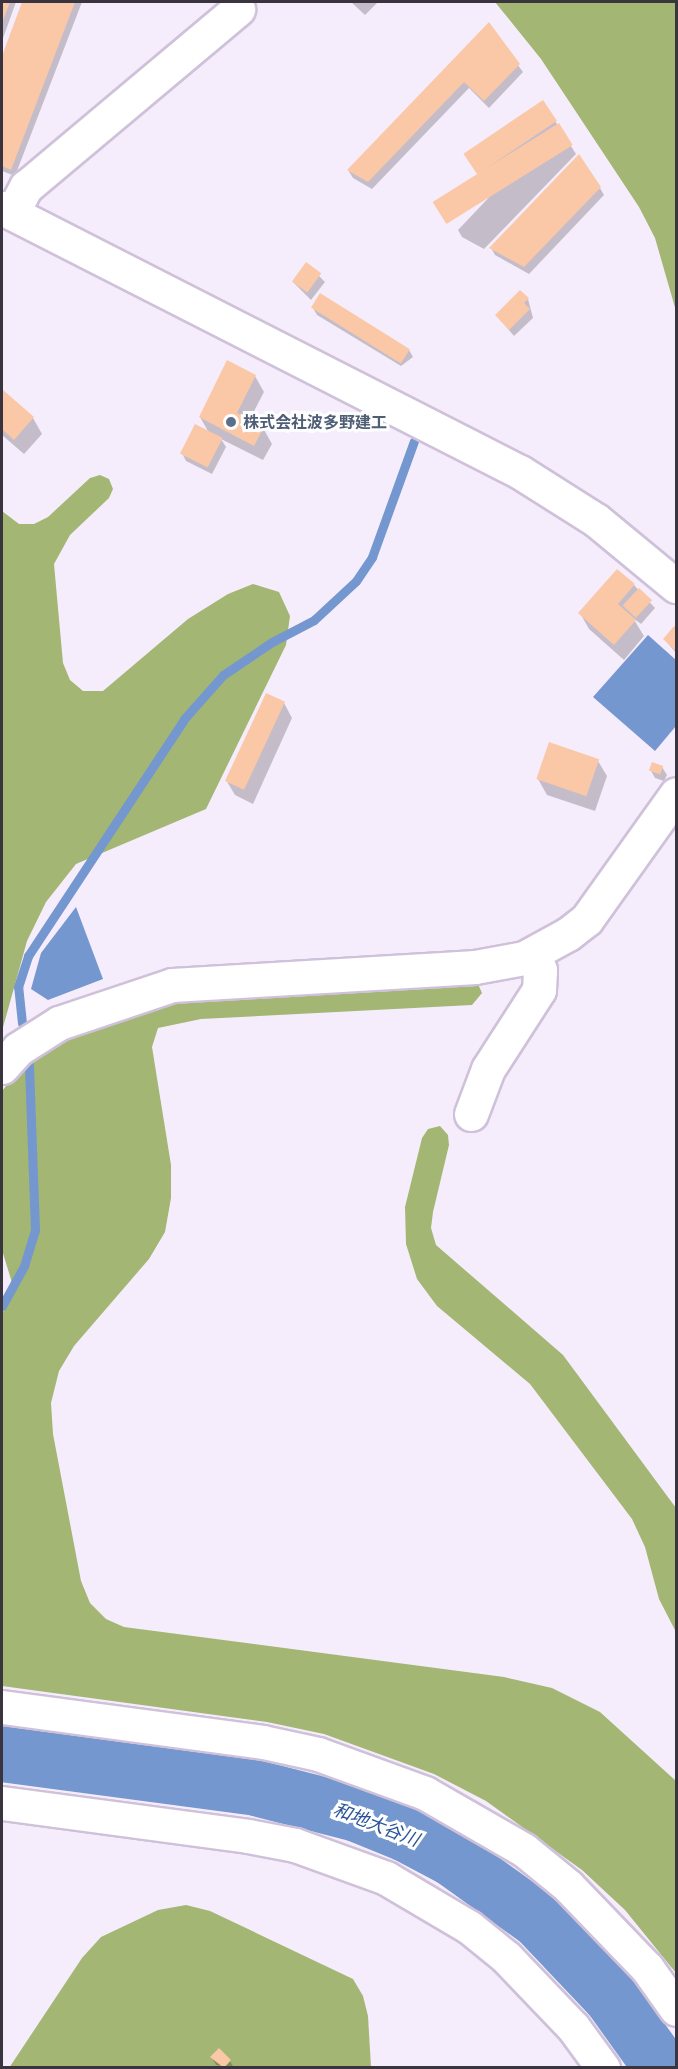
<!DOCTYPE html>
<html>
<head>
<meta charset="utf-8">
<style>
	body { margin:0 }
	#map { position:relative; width:678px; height:2069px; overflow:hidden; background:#f6edfc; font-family:Mulish,"Noto Sans JP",sans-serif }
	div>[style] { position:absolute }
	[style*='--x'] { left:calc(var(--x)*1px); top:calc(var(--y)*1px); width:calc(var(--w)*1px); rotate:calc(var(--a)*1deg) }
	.forest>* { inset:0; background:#a3b673 }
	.water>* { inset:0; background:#7497cf }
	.shadow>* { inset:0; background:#0003 }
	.stream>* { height:9px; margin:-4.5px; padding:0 4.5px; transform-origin:4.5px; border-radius:4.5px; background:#7497cf }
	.river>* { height:56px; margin:-28px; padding:0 28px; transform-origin:28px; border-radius:28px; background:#7497cf }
	.building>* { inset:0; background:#fac8a6; transform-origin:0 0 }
	.roads { filter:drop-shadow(2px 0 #cfc1d9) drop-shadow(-2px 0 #cfc1d9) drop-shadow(0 2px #cfc1d9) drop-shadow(0 -2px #cfc1d9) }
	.minor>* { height:33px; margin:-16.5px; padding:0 16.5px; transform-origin:16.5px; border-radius:16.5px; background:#fff }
	.dots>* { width:16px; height:16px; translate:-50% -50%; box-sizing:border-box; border:3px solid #fefefe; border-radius:50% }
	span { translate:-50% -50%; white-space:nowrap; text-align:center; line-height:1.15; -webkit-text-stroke:6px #fefefe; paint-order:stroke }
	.service-label { font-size:16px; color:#4e5e75; font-weight:700 }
	.left { translate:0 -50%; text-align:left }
	.water-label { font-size:18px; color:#285398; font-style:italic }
	.frame { position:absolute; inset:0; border:3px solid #3a343e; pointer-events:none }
</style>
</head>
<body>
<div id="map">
	<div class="forest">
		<i style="clip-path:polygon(495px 2px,676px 2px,676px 311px,655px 238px,639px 207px,541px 59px)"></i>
		<i style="clip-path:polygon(100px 475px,109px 479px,113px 489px,109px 498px,70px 535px,54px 564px,63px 663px,70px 680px,83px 691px,103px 691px,188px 619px,228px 594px,253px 584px,279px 592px,290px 616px,286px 645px,206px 809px,76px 864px,46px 902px,27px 941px,2px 1031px,2px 511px,19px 524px,34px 524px,48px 517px,90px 478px)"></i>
		<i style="clip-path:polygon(470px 981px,478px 984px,482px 993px,472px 1005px,201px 1019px,158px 1028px,152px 1047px,171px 1165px,171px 1198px,165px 1232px,149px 1259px,74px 1346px,59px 1371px,51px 1403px,53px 1434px,81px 1581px,90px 1603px,106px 1619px,124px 1627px,504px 1677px,552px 1688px,600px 1712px,676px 1781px,676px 1973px,625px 1910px,582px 1870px,486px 1801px,434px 1774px,324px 1734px,267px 1722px,2px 1686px,2px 1315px,13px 1286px,2px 1250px,2px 1091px,27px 1060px,65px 1036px,175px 999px)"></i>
		<i style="clip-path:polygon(440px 1126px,448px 1135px,449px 1145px,433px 1212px,431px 1228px,436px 1245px,563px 1355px,676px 1508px,676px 1632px,659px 1599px,645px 1547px,632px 1519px,530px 1384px,437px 1306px,417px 1279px,406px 1244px,405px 1207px,422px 1138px,428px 1129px)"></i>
		<i style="clip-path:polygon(186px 1905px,210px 1911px,353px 1979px,363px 1996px,368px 2016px,371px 2067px,9px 2068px,82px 1958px,101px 1937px,158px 1910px)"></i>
	</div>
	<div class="water">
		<i style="clip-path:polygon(648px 635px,676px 660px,676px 726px,655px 751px,593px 697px)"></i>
		<i style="clip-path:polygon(76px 907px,103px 979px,48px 1000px,31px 989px,41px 953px)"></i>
	</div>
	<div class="shadow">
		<i style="clip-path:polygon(2px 2px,16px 2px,2px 41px)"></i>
		<i style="clip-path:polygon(24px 2px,82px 2px,15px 176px,2px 171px,2px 60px)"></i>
		<i style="clip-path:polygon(351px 2px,378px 2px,365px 15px)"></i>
		<i style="clip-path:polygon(488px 25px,523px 72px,489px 108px,469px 88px,372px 189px,353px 178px,348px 170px)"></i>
		<i style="clip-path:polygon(543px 102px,576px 154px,484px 249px,462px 237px,458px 230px,496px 190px,478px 169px)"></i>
		<i style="clip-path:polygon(600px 188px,604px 195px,529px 274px,495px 255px,491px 248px)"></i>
		<i style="clip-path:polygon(307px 264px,325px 282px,311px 300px,293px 282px)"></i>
		<i style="clip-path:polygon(320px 295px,409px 350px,413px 357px,401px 366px,317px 315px,313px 308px)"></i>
		<i style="clip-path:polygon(528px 299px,533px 318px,514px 336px,497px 316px)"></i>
		<i style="clip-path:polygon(255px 376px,264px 392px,249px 421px,263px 428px,272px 444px,263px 460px,221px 439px,226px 447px,212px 474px,186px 461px,182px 453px,209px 433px,200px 417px)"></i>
		<i style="clip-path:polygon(2px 391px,33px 418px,42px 434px,24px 454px,2px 435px)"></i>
		<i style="clip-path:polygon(634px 585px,655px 608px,641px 624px,633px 618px,644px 636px,624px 660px,589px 629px,580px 613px)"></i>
		<i style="clip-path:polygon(674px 628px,676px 630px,676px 653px,665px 640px)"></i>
		<i style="clip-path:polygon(284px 703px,292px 718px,253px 804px,235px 795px,226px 780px)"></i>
		<i style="clip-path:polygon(598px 761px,607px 776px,595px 811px,547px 795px,538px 779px)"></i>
		<i style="clip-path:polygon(662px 767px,667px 775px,664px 781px,655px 778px,651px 771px)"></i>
		<i style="clip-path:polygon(219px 2050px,230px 2061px,234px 2068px,216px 2065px,212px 2058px)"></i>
	</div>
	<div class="stream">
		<i style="--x:22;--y:1023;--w:36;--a:-96"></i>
		<i style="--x:18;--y:987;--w:33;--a:-72"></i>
		<i style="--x:28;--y:956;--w:284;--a:-56.6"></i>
		<i style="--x:184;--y:719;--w:59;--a:-48.4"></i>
		<i style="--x:223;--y:675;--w:59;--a:-34"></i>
		<i style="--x:272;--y:642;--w:47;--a:-27.6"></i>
		<i style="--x:314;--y:620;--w:57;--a:-42.9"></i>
		<i style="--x:356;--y:581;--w:29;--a:-56"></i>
		<i style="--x:372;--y:557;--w:123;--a:-70.1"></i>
		<i style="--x:2;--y:1306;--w:46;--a:-61.2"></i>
		<i style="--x:24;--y:1266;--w:38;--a:-73"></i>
		<i style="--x:35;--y:1230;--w:166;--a:-92.1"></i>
	</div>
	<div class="river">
		<i style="--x:2;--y:1754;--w:256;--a:7.6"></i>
		<i style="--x:256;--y:1788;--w:104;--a:14.4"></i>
		<i style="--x:357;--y:1814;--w:53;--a:22.2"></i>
		<i style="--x:406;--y:1834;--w:53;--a:28"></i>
		<i style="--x:453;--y:1859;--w:105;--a:35.7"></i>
		<i style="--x:538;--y:1920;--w:106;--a:46.5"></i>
		<i style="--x:611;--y:1997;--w:87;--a:54.3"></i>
	</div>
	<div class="building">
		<i style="clip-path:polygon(2px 2px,10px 2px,2px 23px)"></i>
		<i style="clip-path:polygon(22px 2px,75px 2px,11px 170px,2px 166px,2px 56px)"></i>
		<i style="clip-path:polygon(489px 22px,520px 64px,484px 101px,464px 82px,368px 182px,347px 170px)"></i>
		<i style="left:543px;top:100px;width:25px;height:96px;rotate:56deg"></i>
		<i style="left:559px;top:123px;width:26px;height:149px;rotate:58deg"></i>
		<i style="clip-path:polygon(579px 154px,601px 187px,524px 267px,489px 248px)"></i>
		<i style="left:306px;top:262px;width:19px;height:24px;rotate:36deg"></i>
		<i style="clip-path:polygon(520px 290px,529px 298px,524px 303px,530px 309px,509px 330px,495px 315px)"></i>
		<i style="left:320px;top:293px;width:106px;height:17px;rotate:32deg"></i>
		<i style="clip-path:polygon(227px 360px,256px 375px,237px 413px,264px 427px,254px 446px,199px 417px)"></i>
		<i style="clip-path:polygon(2px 389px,34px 417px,14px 440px,2px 429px)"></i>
		<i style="left:195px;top:424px;width:31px;height:33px;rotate:27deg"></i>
		<i style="clip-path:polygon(617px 569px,635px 584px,618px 604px,636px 620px,614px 645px,578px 613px)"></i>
		<i style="left:639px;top:588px;width:18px;height:24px;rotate:43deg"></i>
		<i style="clip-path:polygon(674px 626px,676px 628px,676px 651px,663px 639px)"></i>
		<i style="left:266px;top:693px;width:21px;height:97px;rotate:25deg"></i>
		<i style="left:549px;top:742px;width:53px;height:39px;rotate:19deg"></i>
		<i style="left:652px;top:762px;width:12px;height:9px;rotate:20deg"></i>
		<i style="clip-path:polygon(219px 2048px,231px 2060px,224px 2068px,210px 2057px)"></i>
	</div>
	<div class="roads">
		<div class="minor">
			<i style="--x:2;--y:208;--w:581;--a:27.01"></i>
			<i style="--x:520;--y:472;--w:90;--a:32.3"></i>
			<i style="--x:596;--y:520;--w:104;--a:39.5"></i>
			<i style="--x:12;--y:213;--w:30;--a:-62"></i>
			<i style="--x:26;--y:187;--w:277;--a:-40"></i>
			<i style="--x:2;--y:1067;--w:24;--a:-48"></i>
			<i style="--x:18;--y:1049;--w:49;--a:-32.4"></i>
			<i style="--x:59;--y:1023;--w:119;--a:-18.6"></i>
			<i style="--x:172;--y:985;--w:304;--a:-3.4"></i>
			<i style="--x:475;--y:967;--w:50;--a:-10.4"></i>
			<i style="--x:524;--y:958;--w:50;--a:-28.6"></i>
			<i style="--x:568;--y:934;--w:24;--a:-38"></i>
			<i style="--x:587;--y:919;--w:153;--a:-54.5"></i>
			<i style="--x:471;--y:1114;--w:48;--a:-69.3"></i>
			<i style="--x:488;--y:1069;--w:94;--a:-57.2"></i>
			<i style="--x:539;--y:990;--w:20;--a:-87"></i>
			<i style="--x:540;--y:970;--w:17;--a:-114"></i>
			<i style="--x:2;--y:1707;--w:263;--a:7.6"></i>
			<i style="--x:263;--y:1742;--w:56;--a:12.3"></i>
			<i style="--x:318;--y:1754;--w:114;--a:20"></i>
			<i style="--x:425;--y:1793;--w:114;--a:29.9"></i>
			<i style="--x:524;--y:1850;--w:57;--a:39.3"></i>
			<i style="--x:568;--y:1886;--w:114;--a:46.1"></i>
			<i style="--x:647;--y:1968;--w:50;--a:54.7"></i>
			<i style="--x:2;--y:1803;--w:248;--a:7.6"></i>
			<i style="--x:248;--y:1836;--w:48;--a:10.8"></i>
			<i style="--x:295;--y:1845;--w:97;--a:19.9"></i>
			<i style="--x:386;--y:1878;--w:96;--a:30.6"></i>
			<i style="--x:469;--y:1927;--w:48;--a:39"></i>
			<i style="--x:506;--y:1957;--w:97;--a:46.3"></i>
			<i style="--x:573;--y:2027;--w:51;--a:53.8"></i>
		</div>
	</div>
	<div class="dots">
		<i style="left:231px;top:422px;background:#5c6f8a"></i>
	</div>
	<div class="service-label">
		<span class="left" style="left:243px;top:422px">株式会社波多野建工</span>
	</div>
	<div class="water-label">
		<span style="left:376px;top:1825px;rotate:21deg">和地大谷川</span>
	</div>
	<div class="frame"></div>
</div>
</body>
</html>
